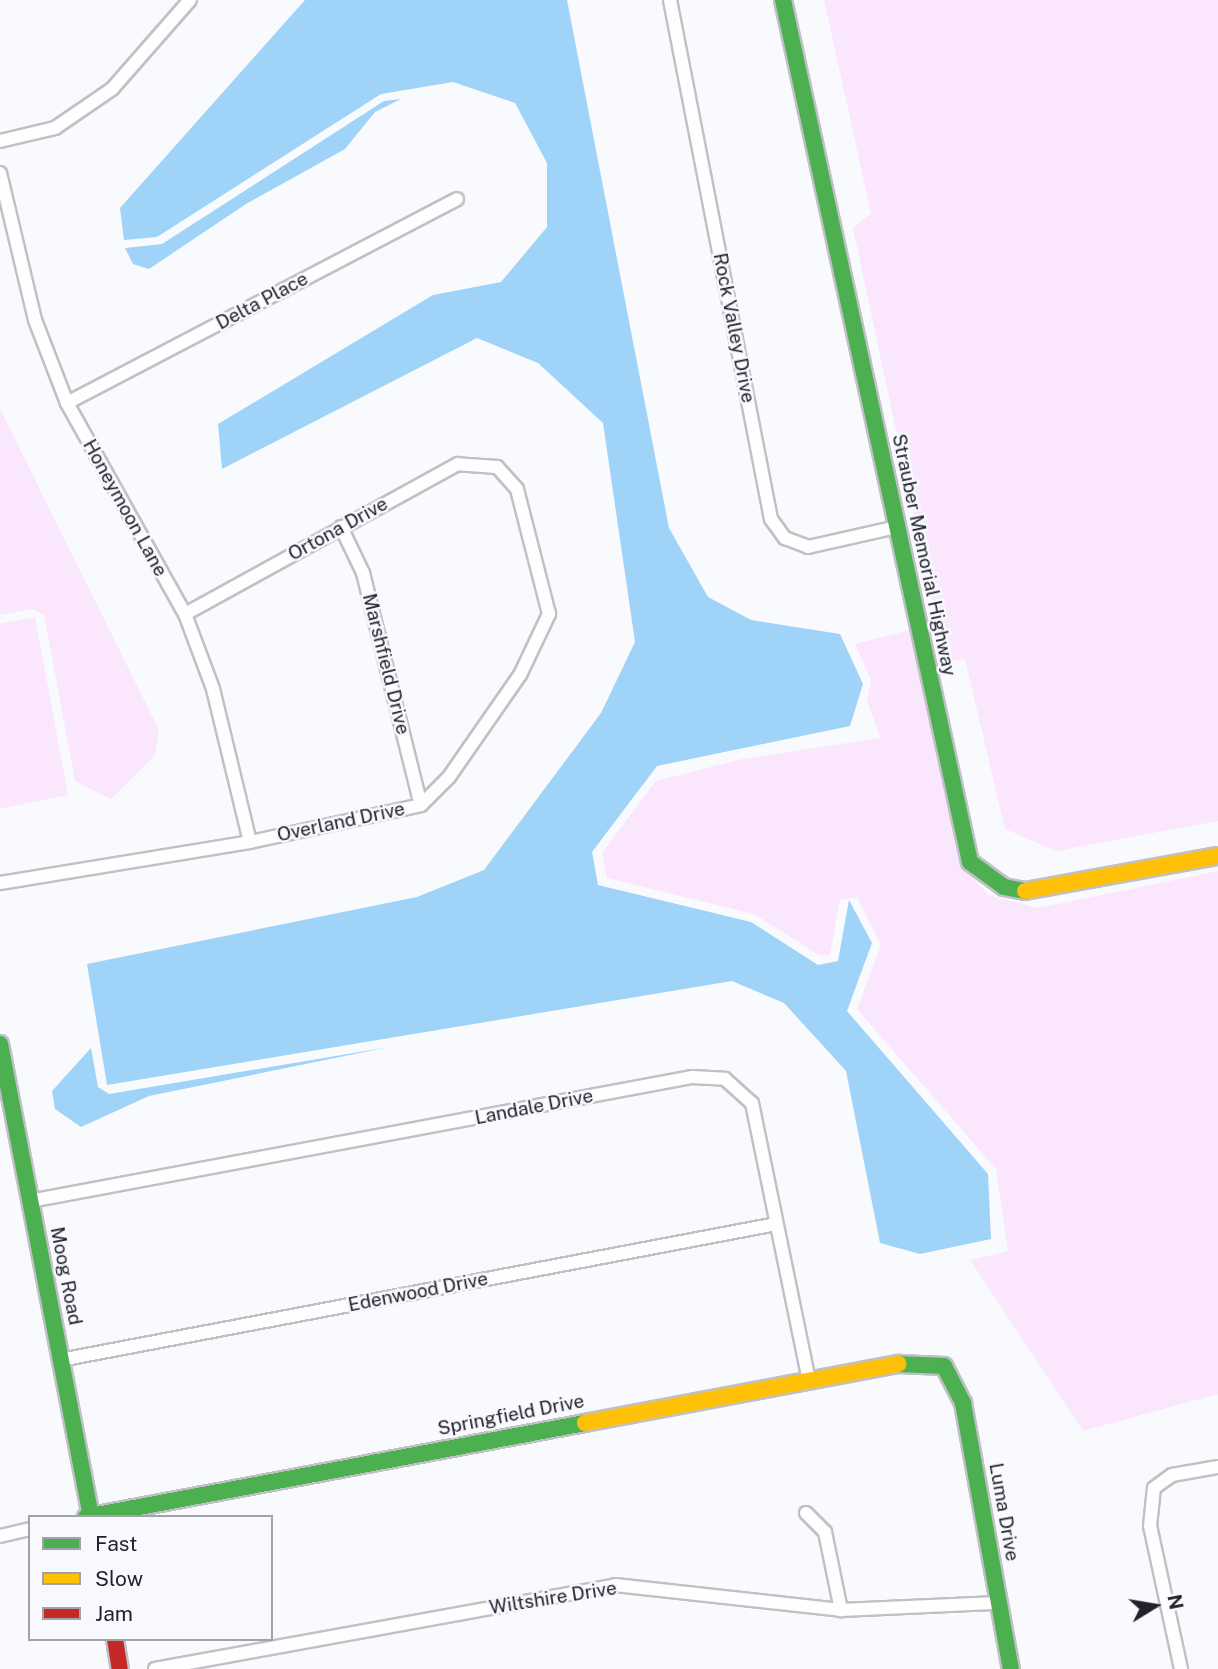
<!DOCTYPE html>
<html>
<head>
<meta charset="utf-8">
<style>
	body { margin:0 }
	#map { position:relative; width:1218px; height:1669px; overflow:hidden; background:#f9fafd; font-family:"Public Sans",sans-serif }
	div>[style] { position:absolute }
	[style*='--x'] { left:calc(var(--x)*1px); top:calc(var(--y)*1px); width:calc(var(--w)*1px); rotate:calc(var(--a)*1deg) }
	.green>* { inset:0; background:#fae7fd }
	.water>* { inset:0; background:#9fd3f7 }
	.roads { filter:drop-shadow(2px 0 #c0c1c7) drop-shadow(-2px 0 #c0c1c7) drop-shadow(0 2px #c0c1c7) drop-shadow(0 -2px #c0c1c7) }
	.street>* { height:12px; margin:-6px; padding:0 6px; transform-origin:6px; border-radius:6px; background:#fefeff }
	.fast>* { height:16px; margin:-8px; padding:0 8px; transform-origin:8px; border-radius:8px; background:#4caf50 }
	.slow>* { height:16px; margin:-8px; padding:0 8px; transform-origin:8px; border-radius:8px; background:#ffc107 }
	.jam>* { height:16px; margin:-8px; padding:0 8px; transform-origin:8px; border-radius:8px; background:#c62828 }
	span { translate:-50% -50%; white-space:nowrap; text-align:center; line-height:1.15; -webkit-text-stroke:5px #f8f9fe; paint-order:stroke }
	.street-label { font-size:19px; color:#21222c }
	.legend { position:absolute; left:28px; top:1515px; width:245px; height:126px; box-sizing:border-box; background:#f8f9fe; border:2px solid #a2a3aa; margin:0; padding:9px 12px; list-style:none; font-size:21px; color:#21222c }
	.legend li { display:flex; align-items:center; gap:14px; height:35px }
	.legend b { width:35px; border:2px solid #a2a3aa }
	.north { position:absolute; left:1120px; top:1571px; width:70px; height:70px; -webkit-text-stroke:5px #f8f9fe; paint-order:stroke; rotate:79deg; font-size:19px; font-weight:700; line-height:28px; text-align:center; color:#21222c }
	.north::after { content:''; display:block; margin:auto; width:24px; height:32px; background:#21222c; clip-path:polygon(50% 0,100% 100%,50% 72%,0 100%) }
</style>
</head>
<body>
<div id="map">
	<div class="green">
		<i style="clip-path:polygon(824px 0,1218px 0,1218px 821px,1056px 851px,1005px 829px,965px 659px,946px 662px,937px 623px,853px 228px,871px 213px)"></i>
		<i style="clip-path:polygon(0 409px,159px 730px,155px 755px,111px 799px,75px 781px,44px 615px,33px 609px,0 615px)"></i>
		<i style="clip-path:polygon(35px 617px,68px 795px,0 809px,0 624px)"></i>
		<i style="clip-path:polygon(910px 630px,961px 863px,988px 895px,1038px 908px,1218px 871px,1218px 1394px,1083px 1431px,970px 1260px,1008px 1251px,996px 1169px,857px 1009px,881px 945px,857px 897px,840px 900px,830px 955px,820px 956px,754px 914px,607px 878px,602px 853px,656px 781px,742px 759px,880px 738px,867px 700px,871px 680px,855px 644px)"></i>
	</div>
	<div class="water">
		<i style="clip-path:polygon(305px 0,567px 0,669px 528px,708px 597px,751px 620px,840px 634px,863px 684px,850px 726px,657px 766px,592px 852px,598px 885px,751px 922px,818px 965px,838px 961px,849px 900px,872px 943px,847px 1011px,988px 1174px,991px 1239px,920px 1254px,880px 1243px,846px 1071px,784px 1003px,732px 981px,107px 1085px,87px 964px,417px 897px,484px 870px,601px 713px,635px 642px,603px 423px,538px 363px,477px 338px,222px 469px,218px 424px,433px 295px,501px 282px,547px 227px,547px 163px,515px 103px,453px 82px,381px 94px,157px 237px,124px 240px,120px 208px)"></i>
		<i style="clip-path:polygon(401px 99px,375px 112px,345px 149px,246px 204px,149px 269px,133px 264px,125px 248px,162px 244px,384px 101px)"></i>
		<i style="clip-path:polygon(389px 1047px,149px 1096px,81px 1127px,55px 1109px,52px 1091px,91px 1048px,98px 1087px,109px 1094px)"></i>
	</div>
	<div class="roads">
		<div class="street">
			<i style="--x:670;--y:0;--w:529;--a:78.99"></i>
			<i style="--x:771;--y:519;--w:24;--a:54"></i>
			<i style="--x:785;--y:538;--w:25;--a:21"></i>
			<i style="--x:808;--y:547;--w:91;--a:-12.7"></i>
			<i style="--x:0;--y:141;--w:57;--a:-13.3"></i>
			<i style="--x:55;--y:128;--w:69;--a:-34.4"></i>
			<i style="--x:112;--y:89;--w:118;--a:-48.8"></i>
			<i style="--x:0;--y:173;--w:151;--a:76.6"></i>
			<i style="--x:35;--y:320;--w:89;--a:68.9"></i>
			<i style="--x:67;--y:403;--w:242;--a:60.8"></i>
			<i style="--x:185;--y:614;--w:80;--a:69.5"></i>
			<i style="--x:213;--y:689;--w:157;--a:76.4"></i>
			<i style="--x:67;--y:403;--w:440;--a:-27.6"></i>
			<i style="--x:341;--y:527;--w:51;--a:64.4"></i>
			<i style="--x:363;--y:573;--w:239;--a:76"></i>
			<i style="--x:0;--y:883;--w:253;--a:-9.3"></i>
			<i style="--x:250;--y:842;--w:175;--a:-12.2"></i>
			<i style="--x:421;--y:805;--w:40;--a:-45"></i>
			<i style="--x:449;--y:777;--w:124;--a:-55.2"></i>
			<i style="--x:520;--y:675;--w:68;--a:-64.6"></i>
			<i style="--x:549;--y:614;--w:129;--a:-104.4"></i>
			<i style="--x:517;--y:489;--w:30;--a:-132"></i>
			<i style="--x:497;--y:467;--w:39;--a:-176"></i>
			<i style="--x:458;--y:464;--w:311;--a:151.2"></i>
			<i style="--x:30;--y:1201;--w:674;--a:-10.61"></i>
			<i style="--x:692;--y:1077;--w:33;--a:3"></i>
			<i style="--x:725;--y:1079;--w:36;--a:42"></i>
			<i style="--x:752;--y:1103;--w:283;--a:78.4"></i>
			<i style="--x:60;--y:1360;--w:729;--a:-10.75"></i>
			<i style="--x:806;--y:1513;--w:27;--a:45"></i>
			<i style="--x:825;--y:1532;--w:80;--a:78.4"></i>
			<i style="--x:0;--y:1536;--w:31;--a:-13"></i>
			<i style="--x:155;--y:1669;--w:468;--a:-10.3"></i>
			<i style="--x:615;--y:1585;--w:227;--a:6.3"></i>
			<i style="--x:841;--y:1610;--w:157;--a:-2.6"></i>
			<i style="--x:1181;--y:1669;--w:146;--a:-102.2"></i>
			<i style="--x:1150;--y:1526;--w:38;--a:-84"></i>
			<i style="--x:1154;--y:1488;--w:22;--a:-36"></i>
			<i style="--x:1172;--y:1475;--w:47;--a:-9.9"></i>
		</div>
		<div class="fast">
			<i style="--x:783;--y:0;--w:882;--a:77.76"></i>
			<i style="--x:970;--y:862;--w:42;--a:36.3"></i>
			<i style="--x:1004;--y:887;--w:21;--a:11"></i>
			<i style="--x:0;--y:1044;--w:482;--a:79.1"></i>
			<i style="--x:898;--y:1364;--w:46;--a:2.5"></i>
			<i style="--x:944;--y:1366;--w:42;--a:62.8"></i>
			<i style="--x:963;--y:1403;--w:270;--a:79.8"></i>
			<i style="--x:86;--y:1517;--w:508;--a:-10.67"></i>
		</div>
		<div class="slow">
			<i style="--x:1025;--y:891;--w:196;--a:-10.3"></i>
			<i style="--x:585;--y:1423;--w:319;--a:-10.7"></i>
		</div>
		<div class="jam">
			<i style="--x:115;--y:1639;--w:30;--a:81"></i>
		</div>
	</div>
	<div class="street-label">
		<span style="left:262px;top:301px;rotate:-28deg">Delta Place</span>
		<span style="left:734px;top:328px;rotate:79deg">Rock Valley Drive</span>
		<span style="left:125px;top:508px;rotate:61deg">Honeymoon Lane</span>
		<span style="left:338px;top:529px;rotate:-29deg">Ortona Drive</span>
		<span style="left:924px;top:555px;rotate:78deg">Strauber Memorial Highway</span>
		<span style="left:386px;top:664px;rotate:76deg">Marshfield Drive</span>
		<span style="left:341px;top:822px;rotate:-12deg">Overland Drive</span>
		<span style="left:534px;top:1107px;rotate:-11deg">Landale Drive</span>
		<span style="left:66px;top:1276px;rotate:79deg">Moog Road</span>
		<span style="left:418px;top:1292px;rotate:-11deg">Edenwood Drive</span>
		<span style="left:511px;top:1415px;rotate:-11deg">Springfield Drive</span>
		<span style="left:1004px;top:1512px;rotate:80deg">Luma Drive</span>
		<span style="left:553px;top:1598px;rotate:-9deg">Wiltshire Drive</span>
	</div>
	<ul class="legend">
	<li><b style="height:9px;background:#4caf50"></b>Fast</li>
	<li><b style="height:9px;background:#ffc107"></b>Slow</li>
	<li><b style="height:9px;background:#c62828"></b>Jam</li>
	</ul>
	<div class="north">N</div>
</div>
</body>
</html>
